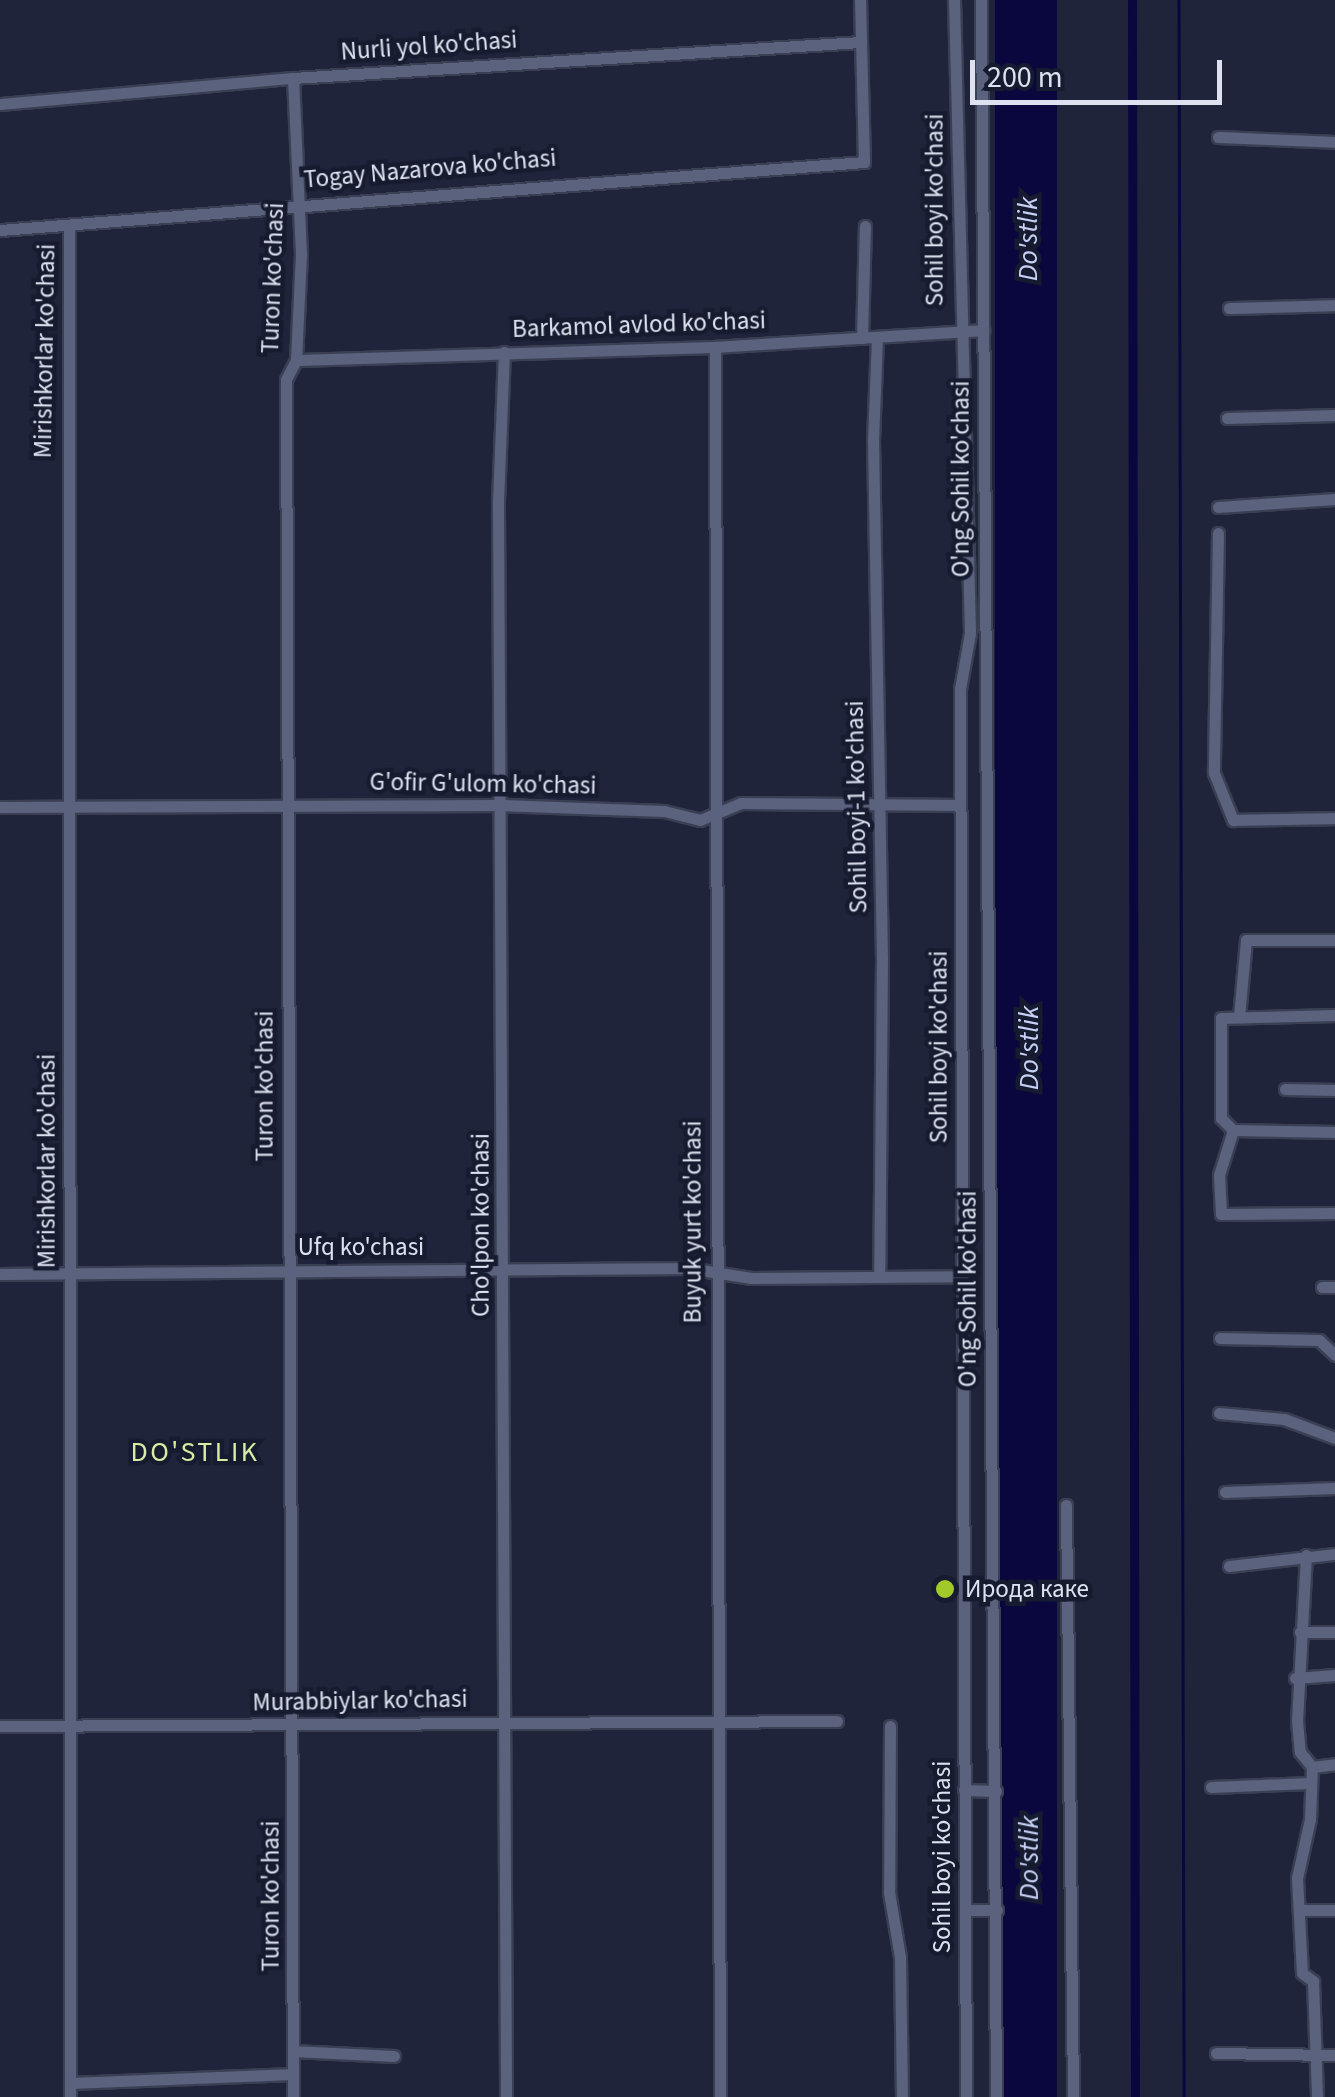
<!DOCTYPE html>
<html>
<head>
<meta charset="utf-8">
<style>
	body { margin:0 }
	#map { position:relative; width:1335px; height:2097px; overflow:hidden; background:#1f243a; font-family:"Source Sans 3",sans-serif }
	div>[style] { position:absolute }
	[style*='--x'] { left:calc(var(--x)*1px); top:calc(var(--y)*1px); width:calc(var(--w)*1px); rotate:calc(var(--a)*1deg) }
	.water>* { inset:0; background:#0a073f; transform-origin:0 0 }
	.stream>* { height:2.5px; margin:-1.25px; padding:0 1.25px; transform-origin:1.25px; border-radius:1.25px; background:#0a073f }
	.canal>* { height:9px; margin:-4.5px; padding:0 4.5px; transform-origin:4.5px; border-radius:4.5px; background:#0a073f }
	.roads { filter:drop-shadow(2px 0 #3a3f53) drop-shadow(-2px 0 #3a3f53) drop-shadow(0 2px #3a3f53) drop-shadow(0 -2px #3a3f53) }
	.minor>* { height:11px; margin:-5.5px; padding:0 5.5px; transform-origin:5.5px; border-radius:5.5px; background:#5b627e }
	.dots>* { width:28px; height:28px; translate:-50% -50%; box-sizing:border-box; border:5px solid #161b2f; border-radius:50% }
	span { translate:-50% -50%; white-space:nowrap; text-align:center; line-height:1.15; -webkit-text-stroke:9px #161b2f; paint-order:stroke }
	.street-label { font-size:25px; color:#dee2f0 }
	.poi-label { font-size:25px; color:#dee2f0 }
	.left { translate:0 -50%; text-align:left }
	.water-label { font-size:28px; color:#c7d1f6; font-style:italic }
	.neighbourhood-label { font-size:28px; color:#d5eea3; letter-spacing:2.5px }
	.scale { position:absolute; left:970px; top:60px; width:252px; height:45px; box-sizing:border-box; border:5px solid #dee2f0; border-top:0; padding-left:12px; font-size:30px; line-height:35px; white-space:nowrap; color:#dee2f0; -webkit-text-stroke:8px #161b2f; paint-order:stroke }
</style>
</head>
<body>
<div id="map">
	<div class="water">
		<i style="left:995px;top:0;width:62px;height:2097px"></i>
	</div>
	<div class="stream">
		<i style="--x:1179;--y:0;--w:2097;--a:89.86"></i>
	</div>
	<div class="canal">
		<i style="--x:1132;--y:0;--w:2097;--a:89.92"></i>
	</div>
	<div class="roads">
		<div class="minor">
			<i style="--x:954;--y:0;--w:633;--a:88.55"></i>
			<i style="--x:970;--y:633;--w:57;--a:100.1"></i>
			<i style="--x:960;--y:689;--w:1408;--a:89.76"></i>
			<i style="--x:981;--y:0;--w:2097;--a:89.59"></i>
			<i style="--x:293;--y:78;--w:176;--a:87.4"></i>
			<i style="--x:301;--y:254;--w:106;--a:92.7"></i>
			<i style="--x:296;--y:360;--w:22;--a:117"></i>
			<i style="--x:286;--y:380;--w:1717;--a:89.77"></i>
			<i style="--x:0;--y:104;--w:294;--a:-5.1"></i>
			<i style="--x:293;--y:78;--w:569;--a:-3.63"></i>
			<i style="--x:1218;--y:137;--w:117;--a:2.4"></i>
			<i style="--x:69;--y:225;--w:1872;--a:89.97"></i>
			<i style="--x:0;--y:230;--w:867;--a:-4.5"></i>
			<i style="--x:864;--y:162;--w:162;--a:-91.4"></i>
			<i style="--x:1229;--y:308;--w:106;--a:-1.6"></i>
			<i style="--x:877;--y:337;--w:102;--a:92.2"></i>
			<i style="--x:873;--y:439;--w:519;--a:89.01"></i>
			<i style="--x:882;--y:958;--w:318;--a:90.5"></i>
			<i style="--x:862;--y:338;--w:112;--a:-88.5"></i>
			<i style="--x:715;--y:347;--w:1750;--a:89.84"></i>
			<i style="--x:504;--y:352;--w:150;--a:92.3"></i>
			<i style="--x:498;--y:502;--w:1595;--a:89.71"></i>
			<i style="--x:296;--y:360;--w:419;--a:-1.8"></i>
			<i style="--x:715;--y:347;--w:269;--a:-3.6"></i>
			<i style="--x:1227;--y:418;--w:108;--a:-1.6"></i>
			<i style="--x:1218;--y:507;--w:117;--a:-3.9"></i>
			<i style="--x:1218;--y:533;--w:240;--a:91"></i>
			<i style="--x:1214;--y:773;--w:51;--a:68"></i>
			<i style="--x:1233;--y:820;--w:102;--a:-1.1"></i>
			<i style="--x:0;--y:807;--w:500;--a:-0.23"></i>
			<i style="--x:500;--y:805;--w:164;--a:2.1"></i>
			<i style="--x:664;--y:811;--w:37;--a:14"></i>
			<i style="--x:700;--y:820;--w:44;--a:-22.5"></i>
			<i style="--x:741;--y:803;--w:219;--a:0.5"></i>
			<i style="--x:1335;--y:1015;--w:114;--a:178.5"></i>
			<i style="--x:1221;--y:1018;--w:100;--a:90"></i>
			<i style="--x:1221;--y:1118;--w:17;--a:45"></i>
			<i style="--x:1233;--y:1130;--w:47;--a:107.3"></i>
			<i style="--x:1219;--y:1175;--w:39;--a:87"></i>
			<i style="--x:1221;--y:1214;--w:114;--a:-0.5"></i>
			<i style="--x:1239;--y:1017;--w:77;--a:-84.8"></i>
			<i style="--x:1246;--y:940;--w:89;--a:0"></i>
			<i style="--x:1285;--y:1089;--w:50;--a:1.1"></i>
			<i style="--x:1233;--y:1130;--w:102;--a:1.1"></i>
			<i style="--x:0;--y:1274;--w:688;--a:-0.5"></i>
			<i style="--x:688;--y:1268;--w:64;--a:9"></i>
			<i style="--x:751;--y:1278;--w:211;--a:-0.5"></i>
			<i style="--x:1322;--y:1287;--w:13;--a:0"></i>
			<i style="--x:1220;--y:1338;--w:99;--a:1.2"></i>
			<i style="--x:1319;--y:1340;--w:22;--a:43"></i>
			<i style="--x:1219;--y:1413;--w:65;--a:5.3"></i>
			<i style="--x:1284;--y:1419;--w:54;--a:20.4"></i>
			<i style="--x:1225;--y:1492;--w:110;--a:-2.1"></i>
			<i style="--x:1066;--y:1505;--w:592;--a:89.32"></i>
			<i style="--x:1306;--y:1555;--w:165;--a:93.1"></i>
			<i style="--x:1297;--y:1720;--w:32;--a:85"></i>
			<i style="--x:1300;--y:1752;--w:19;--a:51"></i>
			<i style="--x:1312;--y:1767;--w:52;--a:92.2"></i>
			<i style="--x:1310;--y:1819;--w:60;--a:102.4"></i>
			<i style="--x:1297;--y:1878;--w:95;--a:87"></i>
			<i style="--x:1302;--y:1973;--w:14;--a:36"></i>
			<i style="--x:1313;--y:1981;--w:116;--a:88"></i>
			<i style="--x:1229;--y:1566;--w:107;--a:-6.5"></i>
			<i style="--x:1300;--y:1632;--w:35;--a:0"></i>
			<i style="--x:1295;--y:1678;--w:40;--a:-4.3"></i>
			<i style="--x:0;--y:1726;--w:837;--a:-0.34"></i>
			<i style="--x:890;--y:1726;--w:166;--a:90.3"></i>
			<i style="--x:889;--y:1892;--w:66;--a:80.4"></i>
			<i style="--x:900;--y:1957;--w:140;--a:89.2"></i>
			<i style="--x:1312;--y:1767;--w:23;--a:-7"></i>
			<i style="--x:1211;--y:1787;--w:98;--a:-2.3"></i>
			<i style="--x:964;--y:1790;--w:32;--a:2"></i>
			<i style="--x:965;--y:1910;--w:32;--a:0"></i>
			<i style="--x:1302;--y:1910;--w:33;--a:0"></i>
			<i style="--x:293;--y:2051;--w:101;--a:2.8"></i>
			<i style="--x:1216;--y:2053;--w:119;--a:1"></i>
			<i style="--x:70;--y:2083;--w:223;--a:-2.3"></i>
		</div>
	</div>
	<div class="dots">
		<i style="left:945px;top:1589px;background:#a1c929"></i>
	</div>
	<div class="street-label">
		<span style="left:429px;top:46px;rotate:-4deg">Nurli yol ko'chasi</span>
		<span style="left:430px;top:169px;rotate:-5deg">Togay Nazarova ko'chasi</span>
		<span style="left:935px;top:210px;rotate:-90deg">Sohil boyi ko'chasi</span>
		<span style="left:273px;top:278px;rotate:-88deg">Turon ko'chasi</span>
		<span style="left:639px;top:325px;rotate:-2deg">Barkamol avlod ko'chasi</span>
		<span style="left:45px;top:351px;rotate:-89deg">Mirishkorlar ko'chasi</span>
		<span style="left:961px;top:479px;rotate:-90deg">O'ng Sohil ko'chasi</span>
		<span style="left:483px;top:784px;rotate:1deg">G'ofir G'ulom ko'chasi</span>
		<span style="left:857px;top:807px;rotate:-91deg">Sohil boyi-1 ko'chasi</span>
		<span style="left:939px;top:1047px;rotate:-90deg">Sohil boyi ko'chasi</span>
		<span style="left:265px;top:1086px;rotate:-90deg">Turon ko'chasi</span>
		<span style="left:47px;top:1161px;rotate:-90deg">Mirishkorlar ko'chasi</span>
		<span style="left:693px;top:1222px;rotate:-90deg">Buyuk yurt ko'chasi</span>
		<span style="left:481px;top:1225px;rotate:-90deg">Cho'lpon ko'chasi</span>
		<span style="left:361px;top:1247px">Ufq ko'chasi</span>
		<span style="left:968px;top:1289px;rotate:-90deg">O'ng Sohil ko'chasi</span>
		<span style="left:360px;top:1701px;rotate:-1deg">Murabbiylar ko'chasi</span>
		<span style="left:942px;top:1857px;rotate:-90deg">Sohil boyi ko'chasi</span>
		<span style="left:271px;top:1896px;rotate:-90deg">Turon ko'chasi</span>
	</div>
	<div class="poi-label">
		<span class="left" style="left:965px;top:1589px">Ирода каке</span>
	</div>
	<div class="water-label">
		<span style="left:1028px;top:239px;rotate:-90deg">Do'stlik</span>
		<span style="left:1029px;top:1048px;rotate:-90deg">Do'stlik</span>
		<span style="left:1029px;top:1858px;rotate:-90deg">Do'stlik</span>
	</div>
	<div class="neighbourhood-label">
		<span style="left:195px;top:1452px">DO'STLIK</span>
	</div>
	<div class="scale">200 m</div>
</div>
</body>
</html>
